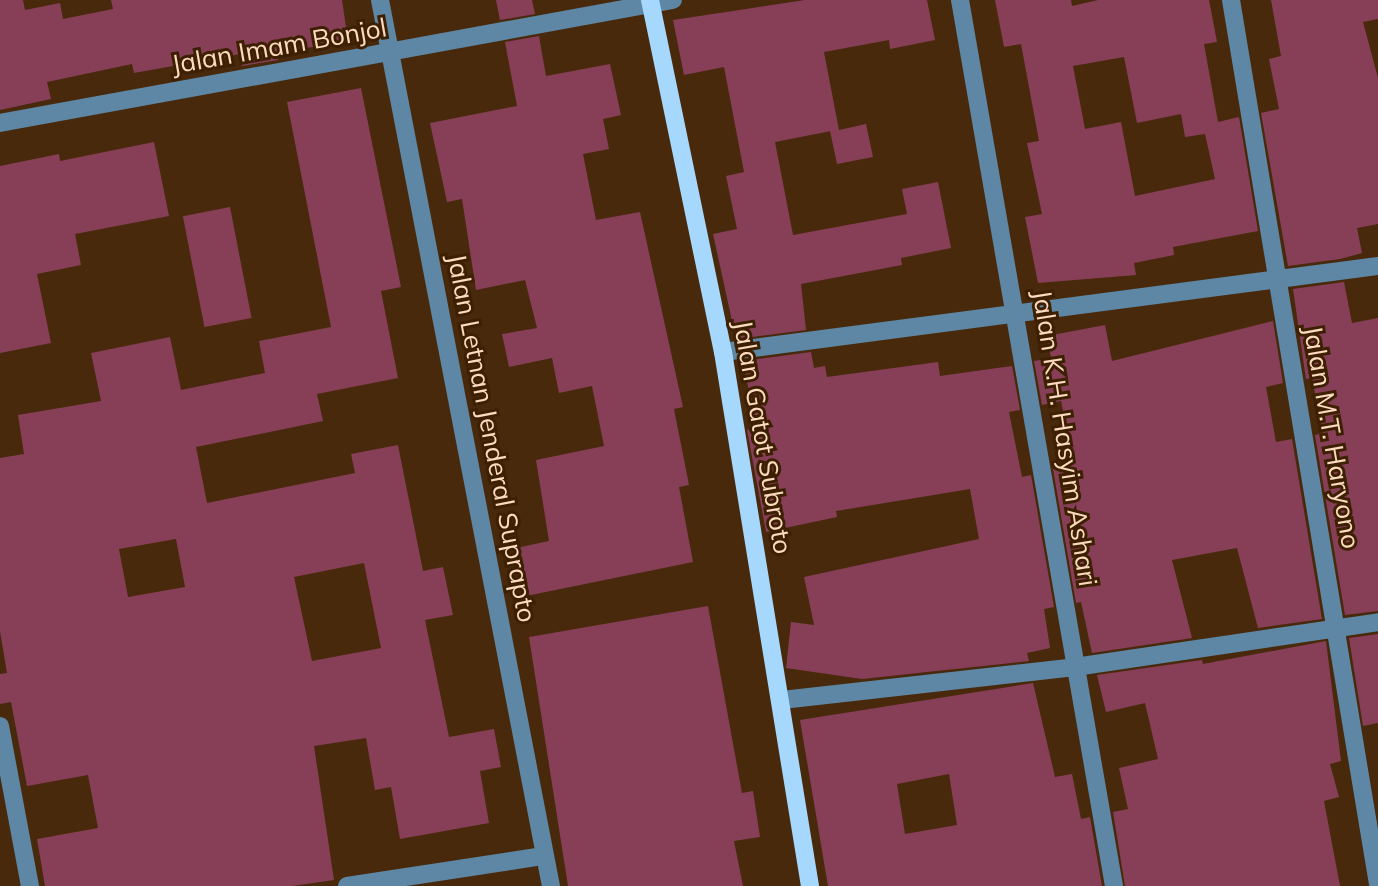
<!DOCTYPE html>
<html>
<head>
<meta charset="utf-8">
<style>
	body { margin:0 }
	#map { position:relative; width:1378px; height:886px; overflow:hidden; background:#48290c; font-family:Mulish,sans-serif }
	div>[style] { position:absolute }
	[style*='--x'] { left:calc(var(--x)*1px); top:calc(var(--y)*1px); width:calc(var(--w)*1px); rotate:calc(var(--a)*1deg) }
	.building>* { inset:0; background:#873f58; transform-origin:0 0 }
	.minor>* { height:18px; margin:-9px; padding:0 9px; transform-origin:9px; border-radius:9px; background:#5d87a4 }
	.major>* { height:18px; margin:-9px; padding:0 9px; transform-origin:9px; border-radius:9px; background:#a5d8fc }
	span { translate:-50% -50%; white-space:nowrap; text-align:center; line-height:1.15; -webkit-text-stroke:6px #3d1f02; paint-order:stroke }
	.street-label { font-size:26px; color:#fddbc1 }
</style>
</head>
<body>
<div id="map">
	<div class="building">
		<i style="clip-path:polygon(0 0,23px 0,25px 10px,60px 3px,63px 19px,113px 9px,111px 0,342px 0,348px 41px,277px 53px,278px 60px,242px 66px,240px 54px,134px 73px,132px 64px,47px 82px,51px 99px,0 110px)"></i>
		<i style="clip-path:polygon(496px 0,532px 0,535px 14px,500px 20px)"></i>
		<i style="clip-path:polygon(805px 0,927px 0,935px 40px,890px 49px,889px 40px,824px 52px,839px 130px,866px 124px,873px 157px,837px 164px,830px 131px,836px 130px,775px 142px,793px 235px,907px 214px,902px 189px,938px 182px,951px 248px,901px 258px,902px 265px,801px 284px,806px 330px,736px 339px,713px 234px,737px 229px,726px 176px,744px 172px,724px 67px,684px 75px,673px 20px)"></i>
		<i style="clip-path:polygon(evenodd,995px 0,1071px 0,1072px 6px,1098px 0,1209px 0,1217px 42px,1204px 44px,1218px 122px,1239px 117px,1258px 231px,1173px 247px,1174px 255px,1134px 263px,1136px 275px,1038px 283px,1025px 217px,1042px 214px,1027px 143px,1039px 141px,1021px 44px,1004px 47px,995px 0,1124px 57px,1137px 123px,1181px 114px,1185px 137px,1205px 134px,1215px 179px,1135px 196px,1121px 122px,1085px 129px,1073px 66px,1124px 57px)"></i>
		<i style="clip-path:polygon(1271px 0,1378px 0,1378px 19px,1363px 22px,1378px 78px,1378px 224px,1357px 228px,1362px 253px,1340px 259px,1288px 266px,1261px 113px,1279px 109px,1269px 59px,1281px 56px)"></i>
		<i style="clip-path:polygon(539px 36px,546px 76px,610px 64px,621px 115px,603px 119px,609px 149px,583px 154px,596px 220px,640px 212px,683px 407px,674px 409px,689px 485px,679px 487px,693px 562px,526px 596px,516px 548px,549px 541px,536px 460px,604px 446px,592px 386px,559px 393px,552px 358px,509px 367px,502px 334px,537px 328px,525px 280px,476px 290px,462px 199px,447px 202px,430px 123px,517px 106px,505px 42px)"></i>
		<i style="clip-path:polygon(evenodd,361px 88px,401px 287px,381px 291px,398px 378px,317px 394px,323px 421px,196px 447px,207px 503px,355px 473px,351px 454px,398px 445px,423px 571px,443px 567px,453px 615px,425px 620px,449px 737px,494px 729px,501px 767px,480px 771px,489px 823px,400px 839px,391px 787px,375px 790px,366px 738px,314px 746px,334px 880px,292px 886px,45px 886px,37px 839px,98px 828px,88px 775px,27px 786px,11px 702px,0 704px,0 674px,7px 673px,0 631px,0 458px,24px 454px,18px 415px,101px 401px,91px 353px,170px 337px,181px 390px,265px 373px,259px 341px,331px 327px,287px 102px,361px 88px,176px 539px,185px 587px,128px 597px,119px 549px,176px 539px,361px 88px,364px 563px,381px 648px,312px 661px,294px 577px,364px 563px)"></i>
		<i style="clip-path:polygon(154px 142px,169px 216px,75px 234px,81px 265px,37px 274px,51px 343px,0 353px,0 166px,59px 154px,60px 161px)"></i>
		<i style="left:230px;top:207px;width:113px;height:48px;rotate:79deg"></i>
		<i style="clip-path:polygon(1344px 282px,1352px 323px,1378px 318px,1378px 611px,1345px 615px,1315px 435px,1323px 433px,1312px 378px,1306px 379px,1293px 289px)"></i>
		<i style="clip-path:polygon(1273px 321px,1283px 383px,1266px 387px,1276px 442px,1292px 439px,1322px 619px,1258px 628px,1237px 548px,1172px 560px,1192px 638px,1092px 653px,1081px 602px,1076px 603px,1053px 469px,1074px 464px,1061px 401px,1042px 405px,1034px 361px,1051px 358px,1047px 336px,1105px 325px,1112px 361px)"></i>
		<i style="clip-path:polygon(811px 352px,814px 368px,825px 366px,827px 377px,938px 362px,940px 376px,1012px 366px,1020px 410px,1009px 412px,1022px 477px,1031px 475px,1054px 607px,1044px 609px,1050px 648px,1027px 653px,1029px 661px,862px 679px,786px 668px,791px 622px,814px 625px,804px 577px,979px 539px,970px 489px,836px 511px,837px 517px,766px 532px,747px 430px,756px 428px,743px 361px)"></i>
		<i style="clip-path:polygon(708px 606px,742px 793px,753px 791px,760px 837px,734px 841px,743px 886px,568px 886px,529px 637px)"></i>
		<i style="clip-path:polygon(1378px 634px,1378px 723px,1363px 726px,1349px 638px)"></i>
		<i style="clip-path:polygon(1326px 641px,1341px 761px,1330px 764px,1339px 797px,1324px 801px,1340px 886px,1125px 886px,1113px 812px,1128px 809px,1119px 768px,1158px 759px,1145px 703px,1106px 712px,1097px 675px,1202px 660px,1203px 664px)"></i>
		<i style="clip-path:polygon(evenodd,1033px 683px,1055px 777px,1072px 774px,1081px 819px,1090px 817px,1102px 886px,828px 886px,800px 720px,1033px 683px,949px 774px,957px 825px,905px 834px,897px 784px,949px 774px)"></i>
	</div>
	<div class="minor">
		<i style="--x:380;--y:0;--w:902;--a:79.08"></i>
		<i style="--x:960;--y:0;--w:899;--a:80.14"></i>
		<i style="--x:1231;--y:0;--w:896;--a:80.56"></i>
		<i style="--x:0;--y:123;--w:684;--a:-10.36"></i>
		<i style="--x:723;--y:352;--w:661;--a:-7.48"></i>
		<i style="--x:782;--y:700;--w:295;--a:-6.4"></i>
		<i style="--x:1075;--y:667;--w:306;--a:-8.4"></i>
		<i style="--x:0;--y:726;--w:163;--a:79.4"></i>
		<i style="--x:347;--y:886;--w:199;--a:-8.7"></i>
	</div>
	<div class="major">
		<i style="--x:650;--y:0;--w:359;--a:78.3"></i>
		<i style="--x:723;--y:352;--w:541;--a:80.75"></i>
	</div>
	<div class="street-label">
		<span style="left:279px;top:46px;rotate:-10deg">Jalan Imam Bonjol</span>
		<span style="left:763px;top:437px;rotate:80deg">Jalan Gatot Subroto</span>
		<span style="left:1332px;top:437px;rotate:80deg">Jalan M.T. Haryono</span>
		<span style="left:492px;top:438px;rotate:79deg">Jalan Letnan Jenderal Suprapto</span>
		<span style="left:1065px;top:438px;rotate:81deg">Jalan K.H. Hasyim Ashari</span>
	</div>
</div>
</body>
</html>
